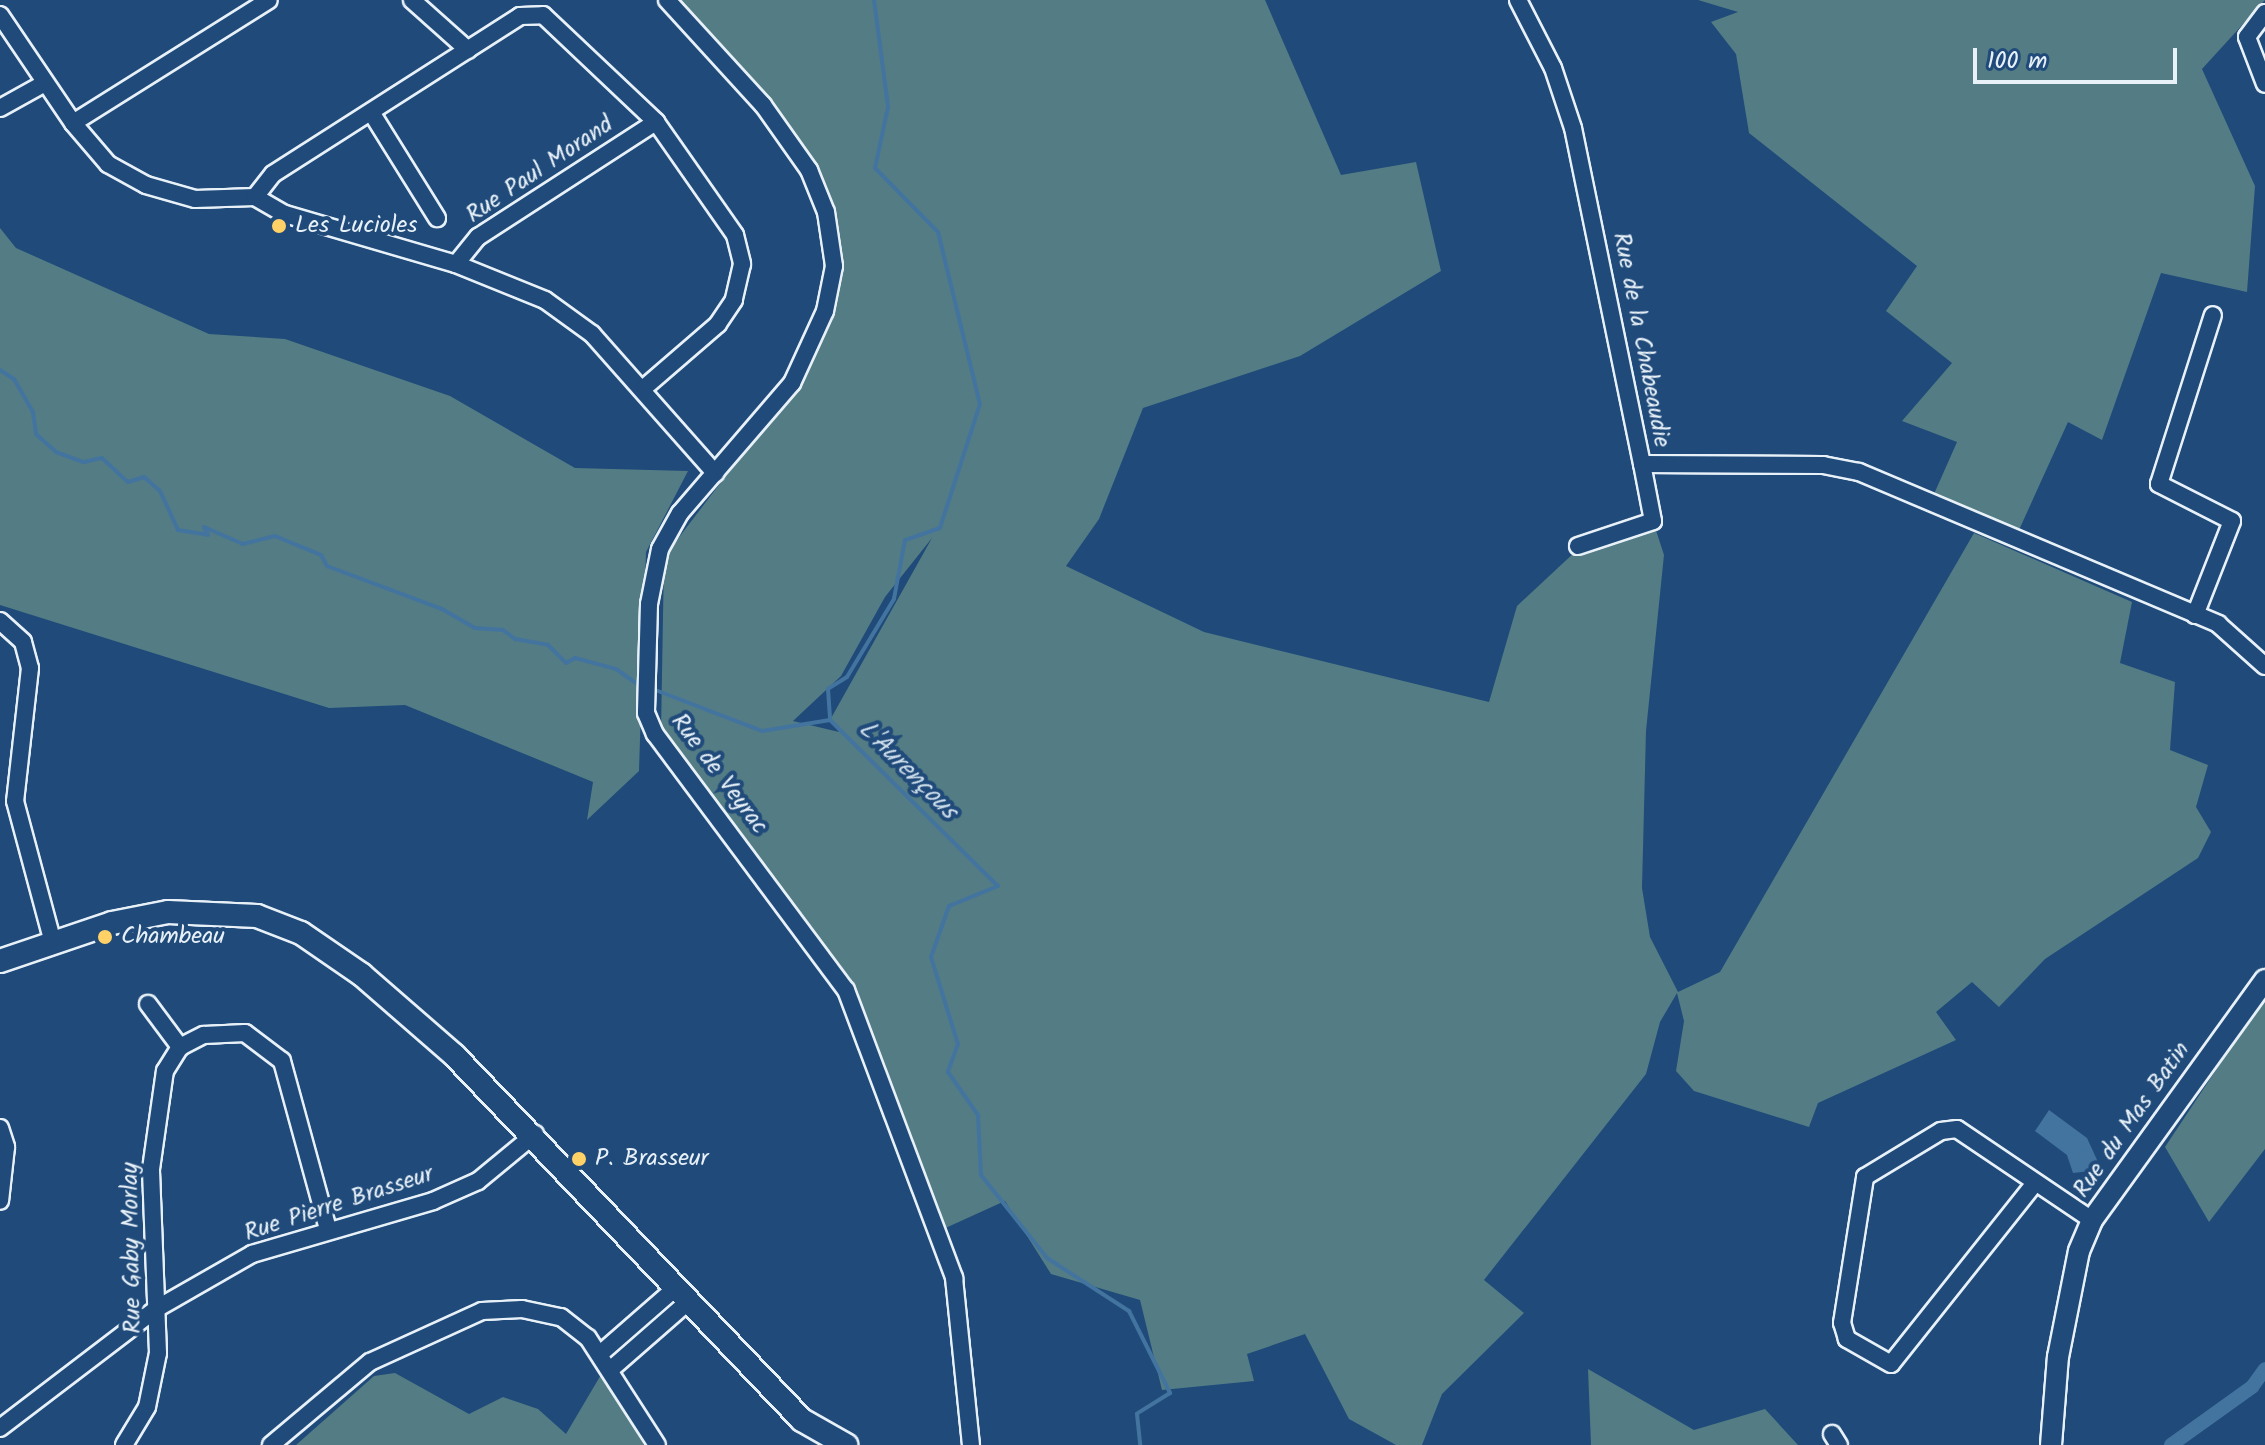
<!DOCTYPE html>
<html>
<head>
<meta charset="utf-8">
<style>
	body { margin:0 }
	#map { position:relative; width:2265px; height:1445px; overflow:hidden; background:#1f4a7a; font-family:Kalam,sans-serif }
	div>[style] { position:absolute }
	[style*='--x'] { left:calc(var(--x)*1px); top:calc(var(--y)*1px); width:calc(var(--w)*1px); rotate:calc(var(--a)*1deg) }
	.green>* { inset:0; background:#537c84 }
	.water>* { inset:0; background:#43749f }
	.stream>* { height:4px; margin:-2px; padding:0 2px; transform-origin:2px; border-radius:2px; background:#43749f }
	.canal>* { height:14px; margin:-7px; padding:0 7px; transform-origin:7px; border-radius:7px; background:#43749f }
	.roads { filter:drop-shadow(2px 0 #e8f1f8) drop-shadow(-2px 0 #e8f1f8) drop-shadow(0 2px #e8f1f8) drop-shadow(0 -2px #e8f1f8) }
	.minor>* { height:16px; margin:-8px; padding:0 8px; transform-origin:8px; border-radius:8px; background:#1f4a7a }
	.tertiary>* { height:20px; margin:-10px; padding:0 10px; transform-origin:10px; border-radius:10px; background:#1f4a7a }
	.secondary>* { height:22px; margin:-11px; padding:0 11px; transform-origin:11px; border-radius:11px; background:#1f4a7a }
	.dots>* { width:22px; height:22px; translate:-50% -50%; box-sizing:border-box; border:4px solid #1f4a7a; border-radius:50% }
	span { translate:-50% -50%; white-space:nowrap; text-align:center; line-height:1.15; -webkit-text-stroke:8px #1f4a7a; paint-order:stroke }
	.street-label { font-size:24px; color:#e8f1f8 }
	.poi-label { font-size:24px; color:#e8f1f8 }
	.left { translate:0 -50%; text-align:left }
	.water-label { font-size:26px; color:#cfdeeb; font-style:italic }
	.scale { position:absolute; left:1973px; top:48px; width:204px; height:36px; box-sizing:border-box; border:4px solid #e8f1f8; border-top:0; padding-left:10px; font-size:24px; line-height:28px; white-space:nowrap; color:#e8f1f8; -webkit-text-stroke:6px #1f4a7a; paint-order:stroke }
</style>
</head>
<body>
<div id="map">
	<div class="green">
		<i style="clip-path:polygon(evenodd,678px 0,1265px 0,1341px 175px,1416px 162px,1441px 271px,1300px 356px,1143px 408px,1099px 519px,1066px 566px,1204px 632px,1489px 702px,1517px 606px,1591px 537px,1653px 521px,1664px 555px,1646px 731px,1642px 888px,1650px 937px,1678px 992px,1720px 972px,1974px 533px,2132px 602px,2120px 663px,2175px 682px,2170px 750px,2208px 765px,2196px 807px,2211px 832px,2198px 858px,2045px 959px,1999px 1007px,1972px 982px,1936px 1012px,1956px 1040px,1818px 1103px,1809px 1127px,1694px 1091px,1676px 1071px,1684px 1021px,1677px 993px,1660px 1022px,1646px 1074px,1484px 1280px,1524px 1313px,1442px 1394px,1422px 1445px,1396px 1445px,1349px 1419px,1305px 1334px,1247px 1354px,1254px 1381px,1162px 1390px,1140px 1300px,1051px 1274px,1005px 1201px,930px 1235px,921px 1174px,846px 976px,661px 731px,664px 557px,811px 364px,843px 274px,830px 194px,775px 107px,678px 0,932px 538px,830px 720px,839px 732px,793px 721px,841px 676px,885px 597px,932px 538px)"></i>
		<i style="clip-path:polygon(1698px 0,2265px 0,2202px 69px,2255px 186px,2247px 292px,2161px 273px,2102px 440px,2068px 422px,2019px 530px,1934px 494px,1957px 442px,1902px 421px,1952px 363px,1886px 311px,1917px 266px,1749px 133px,1736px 54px,1711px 22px,1738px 12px)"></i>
		<i style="clip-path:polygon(0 228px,16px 248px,209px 334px,285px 339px,450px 396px,575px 468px,688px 471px,646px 552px,639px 771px,587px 820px,593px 782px,405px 705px,329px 708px,0 605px)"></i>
		<i style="clip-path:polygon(2265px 996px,2265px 1149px,2209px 1222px,2165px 1147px)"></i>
		<i style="clip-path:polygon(1588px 1369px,1694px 1430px,1765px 1409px,1798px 1445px,1591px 1445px)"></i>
		<i style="clip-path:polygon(395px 1373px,469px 1414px,503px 1397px,538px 1409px,566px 1434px,602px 1373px,644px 1445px,296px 1445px,374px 1376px)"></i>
	</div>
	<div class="water">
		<i style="clip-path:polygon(2049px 1110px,2087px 1138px,2098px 1162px,2091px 1171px,2073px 1173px,2067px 1155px,2035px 1131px)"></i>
	</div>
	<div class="stream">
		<i style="--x:874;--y:0;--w:108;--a:82.5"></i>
		<i style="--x:888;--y:107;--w:62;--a:102"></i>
		<i style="--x:875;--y:168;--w:90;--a:45.5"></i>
		<i style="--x:938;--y:232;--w:177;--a:76.3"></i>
		<i style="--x:980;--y:404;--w:130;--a:107.9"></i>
		<i style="--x:940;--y:528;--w:37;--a:161"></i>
		<i style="--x:905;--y:540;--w:60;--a:100.6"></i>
		<i style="--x:894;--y:599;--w:91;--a:121.1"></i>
		<i style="--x:847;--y:677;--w:22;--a:148"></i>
		<i style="--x:828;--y:689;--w:31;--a:86"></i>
		<i style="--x:830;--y:720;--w:236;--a:44.7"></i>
		<i style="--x:998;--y:886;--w:53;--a:157.8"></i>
		<i style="--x:949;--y:906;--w:54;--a:109.4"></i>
		<i style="--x:931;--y:957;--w:91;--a:72.8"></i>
		<i style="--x:958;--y:1044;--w:30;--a:110"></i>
		<i style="--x:948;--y:1072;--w:52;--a:55.1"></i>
		<i style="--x:978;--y:1115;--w:60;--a:87.1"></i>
		<i style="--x:981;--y:1175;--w:106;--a:51.5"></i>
		<i style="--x:1047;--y:1258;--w:98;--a:32.9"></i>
		<i style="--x:1129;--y:1311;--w:92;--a:63.4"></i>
		<i style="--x:1170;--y:1393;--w:39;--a:148"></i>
		<i style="--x:1137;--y:1414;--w:31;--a:84"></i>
		<i style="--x:0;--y:370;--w:17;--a:33"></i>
		<i style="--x:14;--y:379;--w:38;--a:60"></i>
		<i style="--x:33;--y:412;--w:22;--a:82"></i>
		<i style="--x:36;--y:434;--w:27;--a:42"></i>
		<i style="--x:56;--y:452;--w:30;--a:20"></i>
		<i style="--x:84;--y:462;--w:18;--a:-13"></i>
		<i style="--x:102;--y:458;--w:35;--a:43"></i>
		<i style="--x:128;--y:482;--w:17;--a:-17"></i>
		<i style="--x:144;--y:477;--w:21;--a:41"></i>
		<i style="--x:160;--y:491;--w:43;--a:65.2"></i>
		<i style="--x:178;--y:530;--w:30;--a:9"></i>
		<i style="--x:208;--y:535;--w:9;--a:-117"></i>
		<i style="--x:204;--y:527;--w:43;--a:23.6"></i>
		<i style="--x:243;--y:544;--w:33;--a:-14"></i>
		<i style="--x:275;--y:536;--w:50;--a:22.4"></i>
		<i style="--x:321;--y:555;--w:13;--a:61"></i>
		<i style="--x:327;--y:566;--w:123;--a:20.5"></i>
		<i style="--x:442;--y:609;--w:38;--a:30"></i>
		<i style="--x:475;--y:628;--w:28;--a:4"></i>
		<i style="--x:503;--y:630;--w:15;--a:37"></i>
		<i style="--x:515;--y:639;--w:34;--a:10"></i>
		<i style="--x:548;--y:645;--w:25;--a:45"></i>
		<i style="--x:566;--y:663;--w:10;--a:-29"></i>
		<i style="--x:575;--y:658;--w:42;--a:15"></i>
		<i style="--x:616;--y:669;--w:24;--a:35"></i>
		<i style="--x:658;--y:691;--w:111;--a:21"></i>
		<i style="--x:762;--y:731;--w:69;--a:-9.2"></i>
	</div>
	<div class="canal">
		<i style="--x:2171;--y:1445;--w:100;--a:-35.6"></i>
		<i style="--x:2252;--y:1387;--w:22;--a:-54"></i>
	</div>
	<div class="roads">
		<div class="minor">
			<i style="--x:412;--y:0;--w:75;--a:41.8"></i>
			<i style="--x:667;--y:0;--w:142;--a:47.6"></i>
			<i style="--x:763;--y:105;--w:80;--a:54.7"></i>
			<i style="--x:809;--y:170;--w:45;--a:68"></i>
			<i style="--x:826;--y:212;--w:55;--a:81.6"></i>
			<i style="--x:834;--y:266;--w:46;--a:101.3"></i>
			<i style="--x:825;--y:311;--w:79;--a:114.6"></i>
			<i style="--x:792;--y:383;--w:172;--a:130.7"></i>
			<i style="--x:680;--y:513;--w:41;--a:119.1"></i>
			<i style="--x:660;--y:549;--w:56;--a:101.3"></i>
			<i style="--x:649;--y:604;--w:109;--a:91.6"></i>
			<i style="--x:646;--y:713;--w:23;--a:67"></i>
			<i style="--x:655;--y:734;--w:319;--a:53.3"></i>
			<i style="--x:846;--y:990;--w:308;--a:69.4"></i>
			<i style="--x:954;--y:1278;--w:168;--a:84.2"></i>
			<i style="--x:1518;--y:0;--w:76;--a:62.8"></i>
			<i style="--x:1553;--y:68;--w:63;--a:71.6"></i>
			<i style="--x:1573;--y:128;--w:343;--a:78.4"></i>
			<i style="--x:1642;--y:464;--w:181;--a:0.3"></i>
			<i style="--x:1823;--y:465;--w:37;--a:11"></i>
			<i style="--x:1859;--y:472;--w:390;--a:22.9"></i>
			<i style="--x:2218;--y:624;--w:63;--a:41.8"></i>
			<i style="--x:2265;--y:13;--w:30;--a:127"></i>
			<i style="--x:2247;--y:37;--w:50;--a:69"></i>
			<i style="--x:0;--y:15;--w:130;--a:55.9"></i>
			<i style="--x:73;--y:123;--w:54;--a:49.5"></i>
			<i style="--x:108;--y:164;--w:43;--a:28.9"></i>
			<i style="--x:146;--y:185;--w:51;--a:15.9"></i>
			<i style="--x:195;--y:199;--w:60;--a:-1.9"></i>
			<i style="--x:255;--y:197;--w:34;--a:30"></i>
			<i style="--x:285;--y:214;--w:178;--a:16.3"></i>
			<i style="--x:456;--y:264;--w:96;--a:22"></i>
			<i style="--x:545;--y:300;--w:58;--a:35.9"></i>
			<i style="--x:592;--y:334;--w:186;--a:48.5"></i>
			<i style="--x:0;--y:108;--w:51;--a:-29.1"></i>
			<i style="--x:371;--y:112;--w:125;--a:58.1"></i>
			<i style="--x:73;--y:123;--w:231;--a:-32.1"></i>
			<i style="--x:255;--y:197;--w:29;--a:-52"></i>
			<i style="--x:273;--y:174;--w:293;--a:-32.6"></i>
			<i style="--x:520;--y:16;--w:23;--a:-2"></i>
			<i style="--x:543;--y:15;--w:156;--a:43.4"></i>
			<i style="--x:656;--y:122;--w:138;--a:55"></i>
			<i style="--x:735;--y:235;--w:30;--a:76"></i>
			<i style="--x:742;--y:264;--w:37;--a:103"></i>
			<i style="--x:734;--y:300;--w:29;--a:124"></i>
			<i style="--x:718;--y:324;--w:96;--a:139.2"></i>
			<i style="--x:456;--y:264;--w:35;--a:-51"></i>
			<i style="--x:478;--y:237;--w:212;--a:-32.9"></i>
			<i style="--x:1578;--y:546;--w:79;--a:-18.4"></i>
			<i style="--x:1653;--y:521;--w:58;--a:-100.9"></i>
			<i style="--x:2195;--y:615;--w:101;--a:-68.5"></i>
			<i style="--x:2232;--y:521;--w:82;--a:-153.1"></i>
			<i style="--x:2159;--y:484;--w:177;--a:-72.3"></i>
			<i style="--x:0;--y:621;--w:31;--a:42"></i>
			<i style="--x:23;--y:642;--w:27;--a:75"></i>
			<i style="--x:30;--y:668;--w:134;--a:96.4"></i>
			<i style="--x:15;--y:801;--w:147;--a:75"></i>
			<i style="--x:148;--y:1004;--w:54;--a:53.3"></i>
			<i style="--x:0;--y:1128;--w:20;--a:72"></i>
			<i style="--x:6;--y:1147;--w:54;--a:96.3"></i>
			<i style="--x:2035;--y:1183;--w:231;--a:128.5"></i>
			<i style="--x:1891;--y:1364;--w:51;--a:-150.4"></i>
			<i style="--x:1847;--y:1339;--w:17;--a:-107"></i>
			<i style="--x:1842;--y:1323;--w:148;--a:-81"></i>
			<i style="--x:1865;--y:1177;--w:89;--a:-31.2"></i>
			<i style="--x:1941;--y:1131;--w:16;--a:-7"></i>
			<i style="--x:1957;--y:1129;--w:163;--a:34"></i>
			<i style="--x:600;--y:1354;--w:103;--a:-41.1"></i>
			<i style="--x:610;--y:1370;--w:106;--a:-41.2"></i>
			<i style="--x:0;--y:1428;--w:196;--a:-37.3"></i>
			<i style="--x:156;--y:1309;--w:111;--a:-29.8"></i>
			<i style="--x:252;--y:1254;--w:189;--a:-16.3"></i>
			<i style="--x:433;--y:1201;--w:49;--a:-24"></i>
			<i style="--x:478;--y:1181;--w:74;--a:-39.5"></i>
			<i style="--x:1832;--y:1434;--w:13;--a:58"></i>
			<i style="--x:124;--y:1445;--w:44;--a:-58.8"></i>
			<i style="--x:147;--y:1407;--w:55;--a:-78.5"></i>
			<i style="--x:158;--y:1353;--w:184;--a:-92.2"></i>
			<i style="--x:151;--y:1169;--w:99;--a:-81.9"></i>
			<i style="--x:165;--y:1071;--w:28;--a:-58"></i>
			<i style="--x:180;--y:1047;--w:27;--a:-27"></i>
			<i style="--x:204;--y:1035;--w:41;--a:-2.8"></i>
			<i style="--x:245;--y:1033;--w:46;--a:37.1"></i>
			<i style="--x:282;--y:1061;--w:174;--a:74.7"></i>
			<i style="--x:271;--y:1445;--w:129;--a:-40"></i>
			<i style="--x:370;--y:1362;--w:123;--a:-24.5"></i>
			<i style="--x:482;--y:1311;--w:40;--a:-2.9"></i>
			<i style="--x:522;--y:1309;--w:40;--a:12"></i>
			<i style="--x:561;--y:1317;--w:34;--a:38"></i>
			<i style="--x:588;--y:1338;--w:127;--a:57.2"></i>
		</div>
		<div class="tertiary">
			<i style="--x:2051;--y:1445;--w:88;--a:-85.5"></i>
			<i style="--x:2058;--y:1357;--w:108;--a:-78.8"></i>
			<i style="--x:2079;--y:1251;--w:34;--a:-67"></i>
			<i style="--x:2092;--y:1220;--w:296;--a:-54.2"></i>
		</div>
		<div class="secondary">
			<i style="--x:0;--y:961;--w:118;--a:-18.7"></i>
			<i style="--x:112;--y:923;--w:57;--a:-11.1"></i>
			<i style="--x:168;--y:912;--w:89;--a:2.6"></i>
			<i style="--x:257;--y:916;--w:47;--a:21.1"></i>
			<i style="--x:301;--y:933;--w:74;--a:34.5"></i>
			<i style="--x:362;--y:975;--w:122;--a:41"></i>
			<i style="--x:454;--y:1055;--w:504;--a:46.37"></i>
			<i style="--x:802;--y:1420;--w:51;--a:29.6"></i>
		</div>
	</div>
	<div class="dots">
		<i style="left:279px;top:226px;background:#ffd166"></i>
		<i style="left:105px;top:937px;background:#ffd166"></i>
		<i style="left:579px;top:1159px;background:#ffd166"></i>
	</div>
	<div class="street-label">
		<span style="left:540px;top:170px;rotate:-34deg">Rue Paul Morand</span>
		<span style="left:1641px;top:340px;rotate:79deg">Rue de la Chabeaudie</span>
		<span style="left:719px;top:774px;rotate:53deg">Rue de Veyrac</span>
		<span style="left:2132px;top:1120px;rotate:-55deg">Rue du Mas Batin</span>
		<span style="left:339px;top:1204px;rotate:-18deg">Rue Pierre Brasseur</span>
		<span style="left:132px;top:1248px;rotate:-91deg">Rue Gaby Morlay</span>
	</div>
	<div class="poi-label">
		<span class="left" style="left:295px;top:226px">Les Lucioles</span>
		<span class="left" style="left:121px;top:937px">Chambeau</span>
		<span class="left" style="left:595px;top:1159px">P. Brasseur</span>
	</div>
	<div class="water-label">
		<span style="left:907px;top:771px;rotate:45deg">L'Aurençous</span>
	</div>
	<div class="scale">100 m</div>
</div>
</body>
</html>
